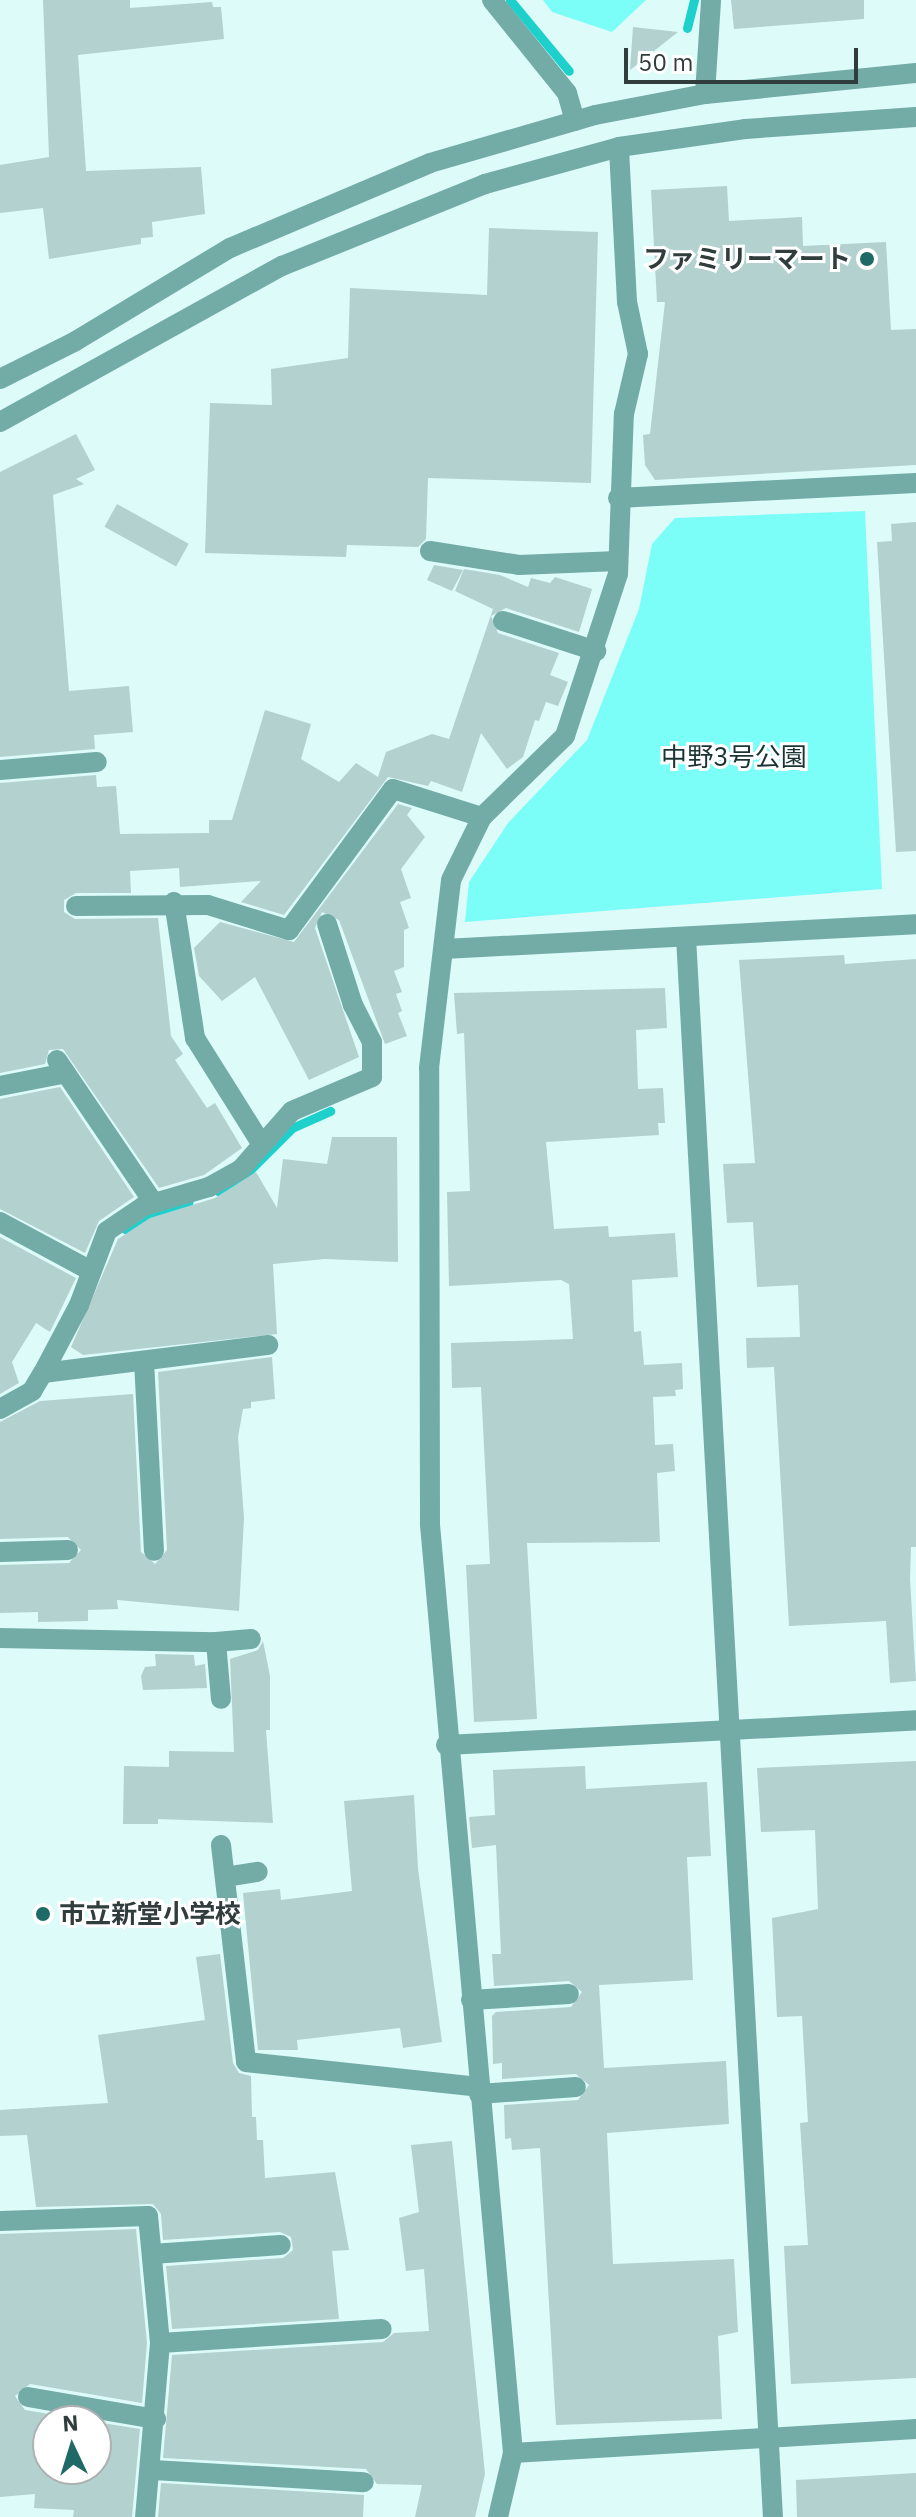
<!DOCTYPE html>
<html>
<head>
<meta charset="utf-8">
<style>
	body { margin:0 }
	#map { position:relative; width:916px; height:2517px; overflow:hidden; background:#dcfbf9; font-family:"IBM Plex Sans","Noto Sans JP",sans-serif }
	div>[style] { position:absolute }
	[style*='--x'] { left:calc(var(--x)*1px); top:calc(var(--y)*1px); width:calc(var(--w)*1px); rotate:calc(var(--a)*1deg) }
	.green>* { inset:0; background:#7bfef8 }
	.stream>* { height:9px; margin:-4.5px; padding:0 4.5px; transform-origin:4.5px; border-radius:4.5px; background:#1ed0cb }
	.building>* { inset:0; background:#b3d1cf; transform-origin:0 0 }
	.minor>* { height:20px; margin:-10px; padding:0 10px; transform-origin:10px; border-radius:10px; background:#73aba7 }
	.dots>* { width:22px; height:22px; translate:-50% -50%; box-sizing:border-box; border:4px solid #fff; border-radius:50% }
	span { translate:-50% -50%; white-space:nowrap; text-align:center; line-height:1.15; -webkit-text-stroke:6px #fff; paint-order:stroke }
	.poi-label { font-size:26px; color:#313d3c; font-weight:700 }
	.right { translate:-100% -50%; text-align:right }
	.left { translate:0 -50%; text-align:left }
	.park-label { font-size:26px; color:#1b3433 }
	.north { position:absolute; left:32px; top:2405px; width:80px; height:80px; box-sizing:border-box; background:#fff; border:2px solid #adb1b1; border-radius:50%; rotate:356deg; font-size:22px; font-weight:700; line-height:32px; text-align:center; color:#313d3c }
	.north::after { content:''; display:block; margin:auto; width:28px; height:36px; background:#1f6a67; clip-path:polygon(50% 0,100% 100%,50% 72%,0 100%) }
	.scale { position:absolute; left:624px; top:48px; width:234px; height:36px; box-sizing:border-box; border:4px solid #313d3c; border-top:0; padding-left:10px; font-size:24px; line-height:28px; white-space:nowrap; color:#313d3c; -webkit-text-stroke:6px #fff; paint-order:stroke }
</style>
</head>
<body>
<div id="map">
	<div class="green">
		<i style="clip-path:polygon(543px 0,646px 0,612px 32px,552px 12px)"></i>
		<i style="clip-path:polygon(865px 511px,882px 889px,465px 922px,469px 882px,508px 823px,587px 740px,639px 609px,652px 544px,675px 518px)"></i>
	</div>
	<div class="stream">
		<i style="--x:510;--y:0;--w:92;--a:50.3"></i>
		<i style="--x:687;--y:28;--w:29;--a:-76"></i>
		<i style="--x:218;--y:1191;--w:17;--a:-17"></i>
		<i style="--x:234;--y:1186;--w:82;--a:-45"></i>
		<i style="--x:292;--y:1128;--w:42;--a:-24.1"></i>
		<i style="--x:125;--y:1229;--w:69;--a:-22.9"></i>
	</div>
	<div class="building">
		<i style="clip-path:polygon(43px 0,130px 0,130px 8px,212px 2px,213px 7px,221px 7px,224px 39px,78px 55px,86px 171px,201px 167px,205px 214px,152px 222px,153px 237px,141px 238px,141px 244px,49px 259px,43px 208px,0 213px,0 165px,49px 157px)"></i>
		<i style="clip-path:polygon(731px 0,864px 0,864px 19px,734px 29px)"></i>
		<i style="clip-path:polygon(633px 27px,678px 32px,630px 70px)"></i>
		<i style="clip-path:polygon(727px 186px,729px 221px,802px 217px,803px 246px,886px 242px,891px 330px,916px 329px,916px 465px,655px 480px,645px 465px,643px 435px,650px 434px,665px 302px,657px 302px,651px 190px)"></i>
		<i style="clip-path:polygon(489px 228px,598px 232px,591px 483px,428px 478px,426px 539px,418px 547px,347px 545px,346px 557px,205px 553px,210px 403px,272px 405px,271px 369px,348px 358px,350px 288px,487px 295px)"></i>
		<i style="clip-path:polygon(76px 434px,95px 470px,76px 479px,84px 484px,53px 495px,69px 691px,129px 686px,133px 732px,94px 735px,95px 749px,0 757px,0 472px)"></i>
		<i style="left:117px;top:504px;width:82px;height:26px;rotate:29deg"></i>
		<i style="clip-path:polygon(916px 522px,916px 851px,896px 852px,877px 542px,892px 541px,891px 524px)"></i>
		<i style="clip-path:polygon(434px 565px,463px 570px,452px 591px,427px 580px)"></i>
		<i style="clip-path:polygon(464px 569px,500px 575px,528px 587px,531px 578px,550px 583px,555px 577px,592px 589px,579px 632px,506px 608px,491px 616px,498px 633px,559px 653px,550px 675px,568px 682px,558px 706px,546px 702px,539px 721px,535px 720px,523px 757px,507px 769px,481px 733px,462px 792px,431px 781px,428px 786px,388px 777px,284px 915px,241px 902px,261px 881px,180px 887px,179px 868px,130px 871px,131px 893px,76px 893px,64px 900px,64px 912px,75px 919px,158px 918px,171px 1036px,183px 1054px,175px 1060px,207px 1108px,215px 1103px,242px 1148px,204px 1175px,159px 1188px,63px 1049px,49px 1050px,45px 1064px,0 1073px,0 783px,96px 775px,97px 787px,116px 786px,120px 834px,209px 833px,209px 820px,232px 820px,265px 710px,311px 724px,301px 759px,339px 782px,356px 763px,378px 777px,386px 752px,432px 734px,449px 739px,493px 609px,455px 591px)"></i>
		<i style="clip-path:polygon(398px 804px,412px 808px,407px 815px,425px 837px,401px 869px,411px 898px,400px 902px,409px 928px,404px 930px,404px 967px,394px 971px,402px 992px,396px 994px,402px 1011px,398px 1013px,407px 1036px,385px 1044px,339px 920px,322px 912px,315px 928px,359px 1057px,309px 1080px,255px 977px,222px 1001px,199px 976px,194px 948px,220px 922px,294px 942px)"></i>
		<i style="clip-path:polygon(844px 955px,845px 964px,916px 959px,916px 1547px,911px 1547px,910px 1579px,916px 1681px,890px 1683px,886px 1621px,789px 1626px,774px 1367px,747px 1368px,746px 1338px,800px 1337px,798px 1285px,757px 1287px,753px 1222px,727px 1223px,723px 1164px,755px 1163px,739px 960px)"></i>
		<i style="clip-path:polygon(665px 988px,667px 1028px,636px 1030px,638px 1089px,663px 1088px,665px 1123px,658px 1123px,659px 1135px,546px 1142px,554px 1229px,608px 1226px,609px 1237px,675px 1233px,678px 1277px,632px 1280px,634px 1332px,641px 1331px,644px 1365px,682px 1363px,683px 1389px,675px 1390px,676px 1396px,653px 1397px,655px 1445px,673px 1444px,675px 1471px,657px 1473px,660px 1542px,527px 1543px,537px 1719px,474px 1722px,466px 1565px,490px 1564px,481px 1387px,452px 1388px,451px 1343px,573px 1339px,569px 1284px,561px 1280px,449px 1286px,447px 1192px,470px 1191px,464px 1033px,457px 1034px,454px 993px)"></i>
		<i style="clip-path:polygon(60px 1087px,134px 1197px,99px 1221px,85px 1253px,0 1209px,0 1099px)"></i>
		<i style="clip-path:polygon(332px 1137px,397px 1137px,398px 1262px,325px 1259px,273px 1264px,277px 1334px,83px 1355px,71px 1347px,118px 1239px,150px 1218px,215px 1198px,256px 1172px,277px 1208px,283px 1159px,327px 1164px)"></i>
		<i style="clip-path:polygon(0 1237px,76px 1278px,50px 1332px,36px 1323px,12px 1362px,19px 1383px,0 1394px)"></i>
		<i style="clip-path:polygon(272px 1357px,275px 1399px,251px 1402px,251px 1408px,243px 1409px,238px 1437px,244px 1518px,239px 1611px,117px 1600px,118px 1609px,88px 1610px,88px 1621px,38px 1622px,38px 1612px,0 1613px,0 1565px,69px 1563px,81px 1550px,68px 1537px,0 1539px,0 1422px,40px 1401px,133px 1394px,141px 1552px,155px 1564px,167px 1550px,158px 1372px)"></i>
		<i style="clip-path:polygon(263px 1641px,270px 1676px,270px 1730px,266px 1730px,273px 1823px,158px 1819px,158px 1824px,123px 1824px,124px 1766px,169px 1767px,169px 1751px,234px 1752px,230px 1659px,258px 1650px)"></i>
		<i style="clip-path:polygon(155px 1654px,194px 1655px,195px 1666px,205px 1664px,207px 1688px,143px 1690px,141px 1676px,145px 1667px,156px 1666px)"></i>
		<i style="clip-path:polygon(916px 1761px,916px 2378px,791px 2384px,784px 2246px,808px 2245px,800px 2123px,808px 2122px,802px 2016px,777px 2017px,772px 1918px,818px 1909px,815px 1830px,761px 1832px,757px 1768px)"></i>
		<i style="clip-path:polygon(585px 1766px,586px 1789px,707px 1782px,711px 1856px,687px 1857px,693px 1980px,599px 1985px,604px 2068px,726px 2061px,729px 2124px,607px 2133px,613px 2264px,734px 2259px,738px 2332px,718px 2336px,722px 2419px,556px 2425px,540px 2148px,512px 2150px,511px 2138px,505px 2139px,504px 2105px,578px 2100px,589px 2085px,576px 2074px,502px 2079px,502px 2063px,493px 2064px,492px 2016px,496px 2012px,571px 2007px,582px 1992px,569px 1981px,494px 1986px,492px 1954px,501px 1954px,496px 1845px,472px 1848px,469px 1817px,495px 1815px,493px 1770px)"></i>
		<i style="clip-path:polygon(414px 1795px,418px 1869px,442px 2042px,403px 2048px,400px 2028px,297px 2040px,298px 2050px,258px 2050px,243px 1893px,280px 1889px,281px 1900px,352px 1891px,344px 1801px)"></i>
		<i style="clip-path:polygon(220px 1954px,233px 2063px,239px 2073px,251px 2076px,252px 2117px,256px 2117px,257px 2140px,263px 2140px,265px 2178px,335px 2172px,349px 2250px,332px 2251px,339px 2319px,172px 2329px,166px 2266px,283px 2258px,293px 2250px,291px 2237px,280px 2232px,163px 2240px,161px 2214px,153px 2204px,36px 2207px,27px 2135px,0 2136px,0 2110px,108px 2103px,98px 2035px,205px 2020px,196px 1957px)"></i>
		<i style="clip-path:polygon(452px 2141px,485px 2474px,475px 2517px,415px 2517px,422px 2485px,377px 2484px,366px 2469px,163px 2458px,172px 2355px,383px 2342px,394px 2333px,429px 2331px,424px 2269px,406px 2271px,399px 2218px,419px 2212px,411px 2145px)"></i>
		<i style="clip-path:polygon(136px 2229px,147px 2343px,142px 2403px,30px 2384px,15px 2396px,25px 2410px,91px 2421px,48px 2421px,48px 2469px,96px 2469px,96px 2422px,140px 2429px,132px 2517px,73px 2517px,74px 2510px,34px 2508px,35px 2494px,0 2497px,0 2234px)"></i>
		<i style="clip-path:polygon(916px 2473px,916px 2517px,797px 2517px,796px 2480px)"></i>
		<i style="clip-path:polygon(161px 2483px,364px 2495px,363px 2517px,158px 2517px)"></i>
	</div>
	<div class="minor">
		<i style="--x:492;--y:0;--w:119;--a:51.1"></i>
		<i style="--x:567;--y:93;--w:29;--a:74"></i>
		<i style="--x:705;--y:94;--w:94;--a:-86.3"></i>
		<i style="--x:0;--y:379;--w:83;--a:-26.6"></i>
		<i style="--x:74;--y:342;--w:182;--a:-31.1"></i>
		<i style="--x:230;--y:248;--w:217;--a:-23"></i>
		<i style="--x:430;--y:163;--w:172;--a:-16.2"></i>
		<i style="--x:595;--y:115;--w:112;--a:-10.8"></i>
		<i style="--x:705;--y:94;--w:212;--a:-5.7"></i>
		<i style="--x:0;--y:422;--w:322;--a:-29"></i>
		<i style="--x:282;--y:266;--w:219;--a:-22"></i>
		<i style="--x:485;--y:184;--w:139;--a:-15.4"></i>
		<i style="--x:619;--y:147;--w:127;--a:-8.1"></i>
		<i style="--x:745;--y:129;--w:171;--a:-4"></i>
		<i style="--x:618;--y:498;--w:298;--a:-2.9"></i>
		<i style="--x:430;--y:551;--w:90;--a:8.9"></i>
		<i style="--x:519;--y:565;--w:99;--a:-2.3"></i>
		<i style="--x:503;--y:621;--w:98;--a:17.9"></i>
		<i style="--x:0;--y:770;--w:97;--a:-4.7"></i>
		<i style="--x:174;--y:902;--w:138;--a:81.2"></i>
		<i style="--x:195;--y:1038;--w:126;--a:57.9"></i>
		<i style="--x:76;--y:906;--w:132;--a:-0.4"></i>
		<i style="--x:208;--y:905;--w:85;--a:17.2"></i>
		<i style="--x:289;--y:930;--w:175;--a:-53.6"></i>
		<i style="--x:393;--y:789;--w:93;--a:17.5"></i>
		<i style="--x:686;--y:937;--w:1582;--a:86.85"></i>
		<i style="--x:444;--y:949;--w:473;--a:-3"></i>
		<i style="--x:57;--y:1060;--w:173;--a:55.9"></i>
		<i style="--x:0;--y:1086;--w:67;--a:-11.1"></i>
		<i style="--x:0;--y:1222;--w:101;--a:28.3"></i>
		<i style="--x:144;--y:1361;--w:190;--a:87"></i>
		<i style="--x:43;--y:1373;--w:227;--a:-7.1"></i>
		<i style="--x:0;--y:1409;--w:37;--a:-29"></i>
		<i style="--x:32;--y:1391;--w:21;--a:-59"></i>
		<i style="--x:43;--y:1373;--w:77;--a:-62.1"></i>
		<i style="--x:79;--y:1305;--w:79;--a:-69.3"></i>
		<i style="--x:107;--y:1231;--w:45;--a:-34"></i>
		<i style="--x:144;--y:1206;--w:68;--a:-16.3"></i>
		<i style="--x:209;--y:1187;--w:37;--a:-29"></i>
		<i style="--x:241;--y:1169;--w:77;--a:-48.7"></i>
		<i style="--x:292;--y:1111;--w:87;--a:-23"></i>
		<i style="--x:372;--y:1077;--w:35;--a:-90"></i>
		<i style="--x:372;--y:1042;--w:42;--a:-117.2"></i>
		<i style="--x:353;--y:1005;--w:85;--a:-107.8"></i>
		<i style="--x:0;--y:1552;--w:68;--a:-1.7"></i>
		<i style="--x:0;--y:1638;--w:216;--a:1.1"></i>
		<i style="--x:216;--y:1642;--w:57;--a:85"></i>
		<i style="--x:216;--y:1642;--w:35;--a:-5"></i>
		<i style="--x:446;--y:1745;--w:471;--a:-3"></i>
		<i style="--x:221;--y:1845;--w:218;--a:83.4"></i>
		<i style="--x:246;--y:2062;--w:234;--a:6.1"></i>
		<i style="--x:225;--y:1877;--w:33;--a:-9"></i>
		<i style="--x:471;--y:2000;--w:98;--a:-3.5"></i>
		<i style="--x:479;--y:2094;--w:97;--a:-4.1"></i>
		<i style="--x:0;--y:2221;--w:148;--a:-1.9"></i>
		<i style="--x:148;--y:2216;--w:128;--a:84.6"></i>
		<i style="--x:160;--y:2343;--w:175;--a:94.9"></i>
		<i style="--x:152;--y:2254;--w:129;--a:-4"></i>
		<i style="--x:160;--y:2343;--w:222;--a:-3.6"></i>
		<i style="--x:28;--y:2397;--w:130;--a:9.8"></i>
		<i style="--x:513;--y:2453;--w:404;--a:-3.4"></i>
		<i style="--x:153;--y:2470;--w:211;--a:3.3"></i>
		<i style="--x:498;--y:2517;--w:66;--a:-76.8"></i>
		<i style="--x:513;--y:2453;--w:933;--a:-95.11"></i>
		<i style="--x:430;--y:1524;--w:456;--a:-90.1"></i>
		<i style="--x:429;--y:1068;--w:189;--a:-83.3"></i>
		<i style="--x:451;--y:880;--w:70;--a:-63.8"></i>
		<i style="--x:482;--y:817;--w:116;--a:-44.3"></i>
		<i style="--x:565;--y:736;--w:170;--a:-71.9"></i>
		<i style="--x:618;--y:574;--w:160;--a:-87.9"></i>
		<i style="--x:624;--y:414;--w:62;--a:-76.9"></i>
		<i style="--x:638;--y:354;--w:53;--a:-101.9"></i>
		<i style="--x:627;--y:302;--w:155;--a:-93"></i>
	</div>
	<div class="dots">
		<i style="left:867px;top:259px;background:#1f6a67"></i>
		<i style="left:43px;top:1914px;background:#1f6a67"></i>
	</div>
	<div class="poi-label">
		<span class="right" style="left:851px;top:259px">ファミリーマート</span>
		<span class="left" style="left:59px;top:1914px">市立新堂小学校</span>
	</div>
	<div class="park-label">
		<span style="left:734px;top:757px">中野3号公園</span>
	</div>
	<div class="north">N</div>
	<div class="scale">50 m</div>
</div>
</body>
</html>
